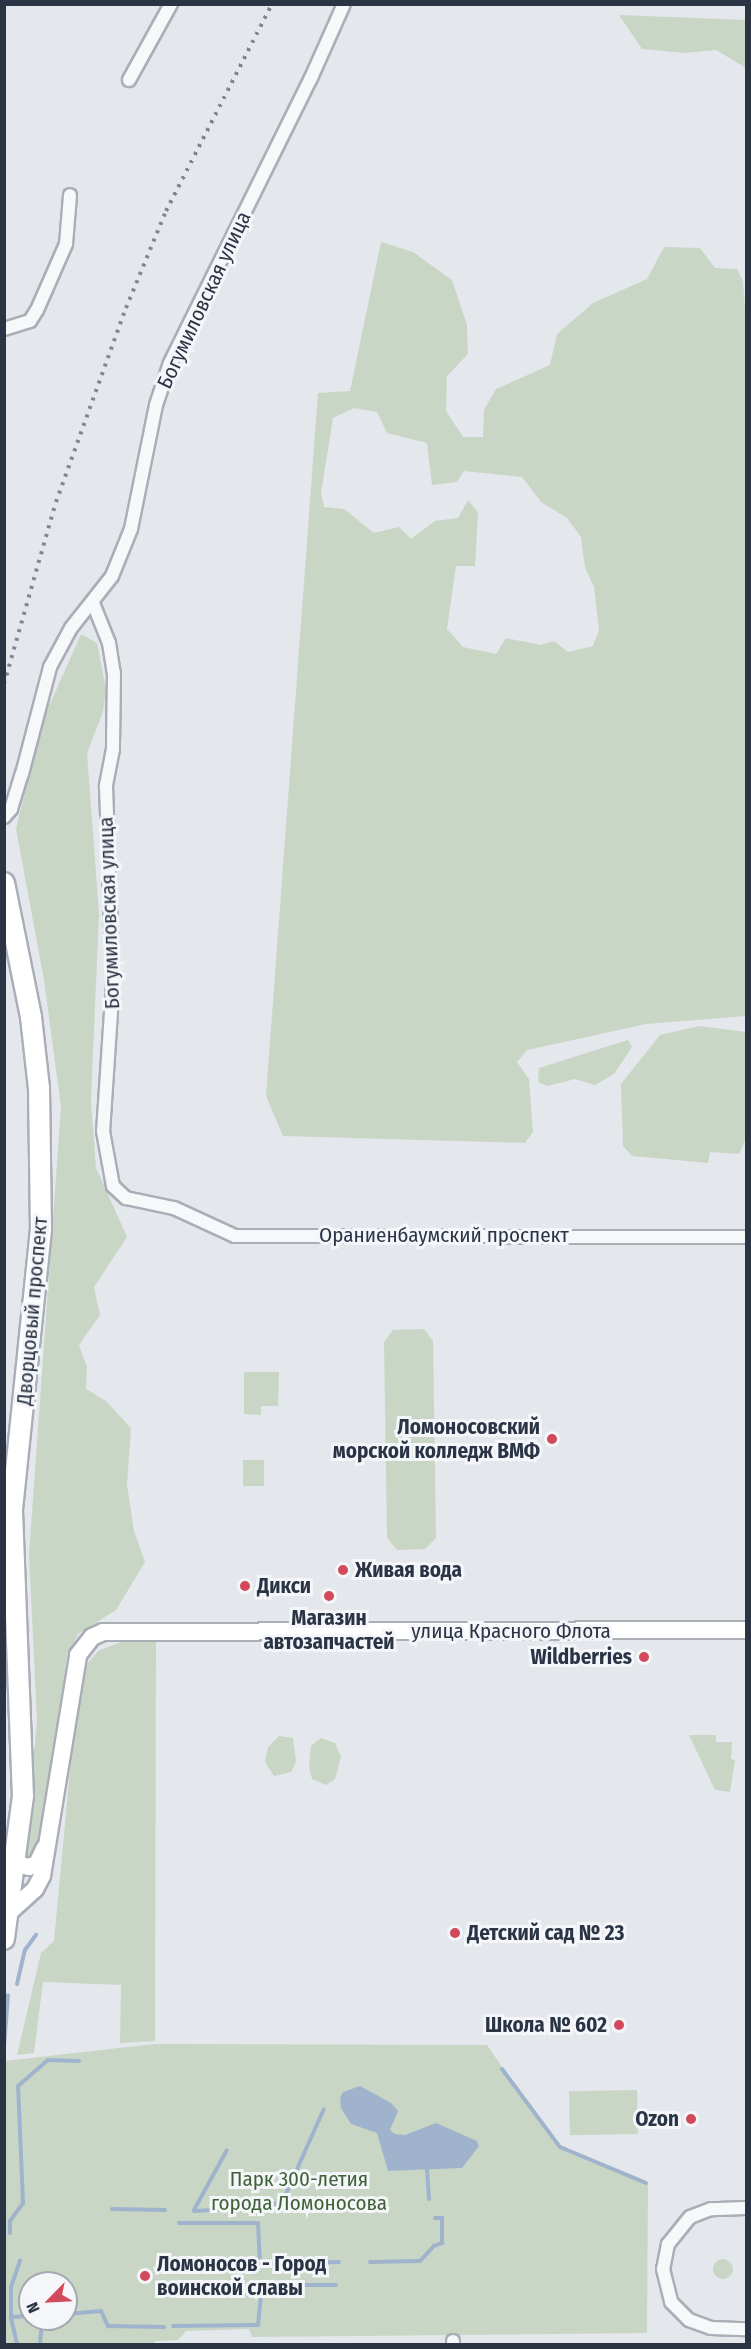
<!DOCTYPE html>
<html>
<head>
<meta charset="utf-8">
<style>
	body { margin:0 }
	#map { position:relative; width:751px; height:2349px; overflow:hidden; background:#e4e7ec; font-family:"Fira Sans Condensed",sans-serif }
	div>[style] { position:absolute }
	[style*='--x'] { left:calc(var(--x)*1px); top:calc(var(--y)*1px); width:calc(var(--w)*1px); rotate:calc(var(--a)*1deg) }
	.green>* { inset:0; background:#c9d6c5; transform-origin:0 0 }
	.round { border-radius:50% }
	.water>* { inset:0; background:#9fb4cc }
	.stream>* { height:4px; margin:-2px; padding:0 2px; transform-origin:2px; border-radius:2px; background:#9fb4cc }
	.roads { filter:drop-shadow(2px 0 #a9aeb7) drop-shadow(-2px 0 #a9aeb7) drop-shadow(0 2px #a9aeb7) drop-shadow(0 -2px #a9aeb7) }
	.minor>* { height:12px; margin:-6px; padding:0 6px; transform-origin:6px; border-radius:6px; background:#f7f8fa }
	.secondary>* { height:16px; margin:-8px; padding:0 8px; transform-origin:8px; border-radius:8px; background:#fff }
	.primary>* { height:20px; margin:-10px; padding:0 10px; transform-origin:10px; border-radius:10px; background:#fff }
	.rail>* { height:4px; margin-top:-2px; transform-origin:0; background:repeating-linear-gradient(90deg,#7d8696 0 3px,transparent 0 9px) }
	.dots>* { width:16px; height:16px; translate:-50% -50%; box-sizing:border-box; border:3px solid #f4f6f9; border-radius:50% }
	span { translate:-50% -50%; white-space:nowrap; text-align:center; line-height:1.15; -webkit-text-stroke:6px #f4f6f9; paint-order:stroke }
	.street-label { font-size:21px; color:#2b3445 }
	.poi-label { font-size:21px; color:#2b3445; font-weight:700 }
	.right { translate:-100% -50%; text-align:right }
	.left { translate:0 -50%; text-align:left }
	.park-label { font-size:21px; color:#3f6138 }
	.frame { position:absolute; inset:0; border:6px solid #2b3445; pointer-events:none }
	.north { position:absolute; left:18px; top:2271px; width:60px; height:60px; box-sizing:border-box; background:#f4f6f9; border:2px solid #a4a8b1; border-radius:50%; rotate:246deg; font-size:16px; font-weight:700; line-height:24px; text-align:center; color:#2b3445 }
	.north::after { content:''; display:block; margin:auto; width:21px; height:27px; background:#d1495b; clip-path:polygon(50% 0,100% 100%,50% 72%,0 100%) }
</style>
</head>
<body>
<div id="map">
	<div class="green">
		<i style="clip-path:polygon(619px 15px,746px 20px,746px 68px,716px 50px,685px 53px,642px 49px)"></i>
		<i style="clip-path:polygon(evenodd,381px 242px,413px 252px,452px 280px,467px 325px,468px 354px,447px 376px,446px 411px,463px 437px,483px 437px,484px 410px,496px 389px,550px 365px,557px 334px,593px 303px,647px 279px,664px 247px,700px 248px,715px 268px,737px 269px,743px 281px,746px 323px,746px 1016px,646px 1024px,527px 1050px,517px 1062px,529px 1079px,533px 1132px,525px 1143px,283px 1136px,266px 1096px,318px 393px,350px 391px,381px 242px,354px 408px,377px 412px,387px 433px,427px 443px,432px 485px,457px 482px,464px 471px,522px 477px,541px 502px,567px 518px,581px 537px,585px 568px,594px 587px,599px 630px,593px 646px,568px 652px,554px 641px,541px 645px,506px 638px,496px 654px,463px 647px,447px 629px,456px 566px,475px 566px,478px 512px,468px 500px,458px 518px,435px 521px,411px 539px,399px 527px,374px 533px,344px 509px,324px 507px,321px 493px,333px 418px,354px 408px)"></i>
		<i style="clip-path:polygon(81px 634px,97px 643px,106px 689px,103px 712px,87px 753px,99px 914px,91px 1101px,96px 1168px,127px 1237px,94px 1287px,100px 1315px,79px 1345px,87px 1367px,86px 1389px,106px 1401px,131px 1428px,127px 1485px,134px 1531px,145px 1562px,116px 1610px,78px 1634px,67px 1656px,44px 1823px,33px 1858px,24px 1859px,37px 1721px,29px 1554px,61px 1107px,44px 980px,16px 829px,42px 722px)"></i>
		<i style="clip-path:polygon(699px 1026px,746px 1032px,746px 1139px,739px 1154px,710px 1152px,708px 1163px,632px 1156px,623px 1146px,621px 1084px,660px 1035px)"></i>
		<i style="clip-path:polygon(628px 1040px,632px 1047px,614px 1074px,595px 1085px,575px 1079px,547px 1086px,538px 1082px,539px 1068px)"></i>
		<i style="clip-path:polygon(424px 1329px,433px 1341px,436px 1538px,425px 1549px,397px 1550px,387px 1538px,384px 1342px,393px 1330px)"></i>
		<i style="clip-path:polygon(244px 1372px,279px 1372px,278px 1406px,261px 1406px,261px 1415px,244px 1414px)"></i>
		<i style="left:243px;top:1460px;width:21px;height:26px"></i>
		<i style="clip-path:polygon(121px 1642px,156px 1642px,155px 2041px,120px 2043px,121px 1985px,43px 1982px,34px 2053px,17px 2055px,41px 1953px,54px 1941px,78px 1685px,86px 1665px,98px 1651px)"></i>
		<i style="clip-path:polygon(689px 1735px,716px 1735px,716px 1742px,732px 1742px,731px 1759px,735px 1760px,730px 1792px,715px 1790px)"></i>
		<i style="clip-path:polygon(279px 1736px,293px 1738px,296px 1762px,291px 1772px,274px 1776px,265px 1762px,268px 1747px)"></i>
		<i style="clip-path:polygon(321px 1738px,335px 1743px,341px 1757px,335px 1779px,326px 1785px,312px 1779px,309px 1767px,311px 1746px)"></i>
		<i style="clip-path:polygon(evenodd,154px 2044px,487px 2045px,555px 2143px,648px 2183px,647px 2333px,252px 2337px,249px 2329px,186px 2331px,178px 2340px,155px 2341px,155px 2344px,5px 2344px,5px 2061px,154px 2044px,30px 2283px,66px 2283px,66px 2319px,30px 2319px,30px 2283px)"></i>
		<i style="left:637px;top:2090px;width:44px;height:68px;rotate:89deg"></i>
		<i class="round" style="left:713px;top:2259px;width:20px;height:20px"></i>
	</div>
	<div class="water">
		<i style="clip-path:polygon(360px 2086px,391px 2103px,398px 2111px,390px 2130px,395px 2134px,405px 2135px,436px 2123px,477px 2141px,479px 2146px,462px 2168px,388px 2171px,377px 2133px,351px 2124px,341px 2108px,340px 2098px,343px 2092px)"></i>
	</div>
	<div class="stream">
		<i style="--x:17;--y:1984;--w:35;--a:-77"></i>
		<i style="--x:25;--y:1950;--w:19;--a:-54"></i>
		<i style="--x:4;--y:2047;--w:52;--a:-85.6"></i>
		<i style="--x:502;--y:2069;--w:97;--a:53.4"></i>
		<i style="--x:560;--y:2147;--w:93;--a:22.7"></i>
		<i style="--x:427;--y:2170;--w:29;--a:86"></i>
		<i style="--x:285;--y:2196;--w:95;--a:-65.9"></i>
		<i style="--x:112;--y:2209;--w:53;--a:1.1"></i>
		<i style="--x:194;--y:2210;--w:68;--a:-61.2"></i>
		<i style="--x:194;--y:2211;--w:79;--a:-2.9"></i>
		<i style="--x:273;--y:2207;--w:5;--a:-53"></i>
		<i style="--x:179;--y:2223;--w:79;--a:0"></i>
		<i style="--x:258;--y:2223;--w:41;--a:87.2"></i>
		<i style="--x:260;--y:2264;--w:79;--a:-1.5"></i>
		<i style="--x:10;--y:2233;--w:12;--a:-90"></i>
		<i style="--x:10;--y:2221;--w:22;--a:-54"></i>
		<i style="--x:23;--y:2203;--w:117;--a:-92.4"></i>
		<i style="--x:18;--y:2086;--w:40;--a:-41"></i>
		<i style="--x:48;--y:2060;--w:31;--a:2"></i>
		<i style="--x:370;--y:2262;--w:50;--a:-1.1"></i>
		<i style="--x:420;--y:2261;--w:21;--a:-47"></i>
		<i style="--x:434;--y:2246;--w:9;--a:-21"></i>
		<i style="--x:442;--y:2243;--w:25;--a:-90"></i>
		<i style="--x:442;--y:2218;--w:7;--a:180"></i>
		<i style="--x:66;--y:2314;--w:35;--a:-5"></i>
		<i style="--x:101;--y:2311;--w:17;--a:65"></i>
		<i style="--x:108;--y:2326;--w:56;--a:1"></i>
		<i style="--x:11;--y:2317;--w:19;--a:-3"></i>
		<i style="--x:173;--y:2326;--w:85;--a:-0.7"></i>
		<i style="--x:258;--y:2325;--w:40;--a:-84.3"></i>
		<i style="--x:262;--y:2285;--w:74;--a:0"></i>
		<i style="--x:17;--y:2344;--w:28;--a:-103"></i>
		<i style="--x:11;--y:2317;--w:30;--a:-90"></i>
		<i style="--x:11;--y:2287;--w:28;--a:-71"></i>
		<i style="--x:40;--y:2344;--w:25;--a:-85"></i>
	</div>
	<div class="roads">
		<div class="minor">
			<i style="--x:129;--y:80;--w:87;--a:-61.1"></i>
			<i style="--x:4;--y:329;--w:27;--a:-17"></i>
			<i style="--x:30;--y:321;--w:13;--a:-58"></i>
			<i style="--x:37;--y:310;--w:72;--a:-66.3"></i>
			<i style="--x:66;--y:244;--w:49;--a:-85.3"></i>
			<i style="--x:93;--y:603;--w:43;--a:68.2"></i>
			<i style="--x:109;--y:643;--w:30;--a:81"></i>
			<i style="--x:114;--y:673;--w:76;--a:90.8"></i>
			<i style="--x:113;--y:749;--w:38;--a:101"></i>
			<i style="--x:106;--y:786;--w:196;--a:88"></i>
			<i style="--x:113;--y:982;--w:149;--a:93.8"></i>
			<i style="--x:103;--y:1131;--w:56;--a:79.7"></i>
			<i style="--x:113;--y:1186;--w:18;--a:43"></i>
			<i style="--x:126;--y:1198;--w:49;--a:11.8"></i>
			<i style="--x:174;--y:1208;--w:67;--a:24.7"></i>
			<i style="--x:235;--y:1236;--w:511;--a:0.11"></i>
			<i style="--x:4;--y:817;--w:11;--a:-49"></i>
			<i style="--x:11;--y:809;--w:37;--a:-73"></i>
			<i style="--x:22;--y:774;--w:111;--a:-75.3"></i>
			<i style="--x:50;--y:667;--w:44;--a:-61.7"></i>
			<i style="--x:71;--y:628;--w:66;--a:-51.7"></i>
			<i style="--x:112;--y:576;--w:51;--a:-68"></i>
			<i style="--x:131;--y:529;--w:126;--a:-78.6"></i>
			<i style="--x:156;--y:405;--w:44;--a:-71.6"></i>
			<i style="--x:170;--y:363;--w:318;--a:-63.7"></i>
			<i style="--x:311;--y:78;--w:81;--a:-66"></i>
			<i style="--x:746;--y:2208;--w:35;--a:178"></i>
			<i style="--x:711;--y:2209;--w:22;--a:159"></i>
			<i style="--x:690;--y:2217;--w:35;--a:129"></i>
			<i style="--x:668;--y:2244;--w:25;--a:101"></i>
			<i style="--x:663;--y:2269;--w:34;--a:76"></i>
			<i style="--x:671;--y:2302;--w:25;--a:45"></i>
			<i style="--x:689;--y:2320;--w:23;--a:20"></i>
			<i style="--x:711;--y:2328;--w:35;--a:2"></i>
			<i style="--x:453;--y:2341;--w:3;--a:90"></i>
		</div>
		<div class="secondary">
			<i style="--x:13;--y:1857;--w:11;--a:45"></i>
			<i style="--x:21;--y:1865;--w:8;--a:14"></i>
			<i style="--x:29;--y:1867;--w:9;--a:-21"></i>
			<i style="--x:37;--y:1864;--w:17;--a:-65"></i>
			<i style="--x:4;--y:1917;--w:42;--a:-42.1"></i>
			<i style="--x:35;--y:1889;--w:15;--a:-62"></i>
			<i style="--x:42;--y:1876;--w:224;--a:-80.7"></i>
			<i style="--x:78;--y:1655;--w:23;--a:-52"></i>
			<i style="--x:92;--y:1637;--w:12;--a:-24"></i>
			<i style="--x:103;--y:1632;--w:643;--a:-0.18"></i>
		</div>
		<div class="primary">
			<i style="--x:4;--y:883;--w:137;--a:78.6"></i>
			<i style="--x:31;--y:1017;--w:71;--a:83.6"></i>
			<i style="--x:39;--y:1088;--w:141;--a:89.2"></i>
			<i style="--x:41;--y:1229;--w:283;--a:95.9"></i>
			<i style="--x:12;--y:1511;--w:285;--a:87.8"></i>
			<i style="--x:23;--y:1796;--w:144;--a:97.6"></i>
		</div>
	</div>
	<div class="rail">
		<i style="--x:4;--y:684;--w:189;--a:-74.1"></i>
		<i style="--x:56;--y:502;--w:206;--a:-70.2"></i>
		<i style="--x:126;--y:308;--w:105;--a:-67.6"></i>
		<i style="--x:166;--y:211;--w:233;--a:-62.9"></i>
	</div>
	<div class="dots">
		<i style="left:552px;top:1439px;background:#d1495b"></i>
		<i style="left:343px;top:1570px;background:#d1495b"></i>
		<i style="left:245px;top:1586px;background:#d1495b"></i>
		<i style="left:329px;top:1596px;background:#d1495b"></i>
		<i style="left:644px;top:1657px;background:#d1495b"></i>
		<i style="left:455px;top:1933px;background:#d1495b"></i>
		<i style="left:619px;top:2025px;background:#d1495b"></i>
		<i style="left:691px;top:2119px;background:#d1495b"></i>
		<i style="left:145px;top:2276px;background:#d1495b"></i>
	</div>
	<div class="street-label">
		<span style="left:204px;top:300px;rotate:-65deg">Богумиловская улица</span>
		<span style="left:109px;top:913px;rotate:-92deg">Богумиловская улица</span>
		<span style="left:444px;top:1235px">Ораниенбаумский проспект</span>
		<span style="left:32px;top:1311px;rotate:-85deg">Дворцовый проспект</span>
		<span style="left:511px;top:1631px">улица Красного Флота</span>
	</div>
	<div class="poi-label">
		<span class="right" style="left:540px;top:1439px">Ломоносовский<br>морской колледж ВМФ</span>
		<span class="left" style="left:355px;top:1570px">Живая вода</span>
		<span class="left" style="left:257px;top:1586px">Дикси</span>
		<span style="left:329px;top:1630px">Магазин<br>автозапчастей</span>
		<span class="right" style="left:632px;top:1657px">Wildberries</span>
		<span class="left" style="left:467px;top:1933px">Детский сад № 23</span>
		<span class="right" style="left:607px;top:2025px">Школа № 602</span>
		<span class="right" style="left:679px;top:2119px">Ozon</span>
		<span class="left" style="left:157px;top:2276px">Ломоносов - Город<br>воинской славы</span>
	</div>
	<div class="park-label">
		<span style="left:299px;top:2191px">Парк 300-летия<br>города Ломоносова</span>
	</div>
	<div class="frame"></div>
	<div class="north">N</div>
</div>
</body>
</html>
